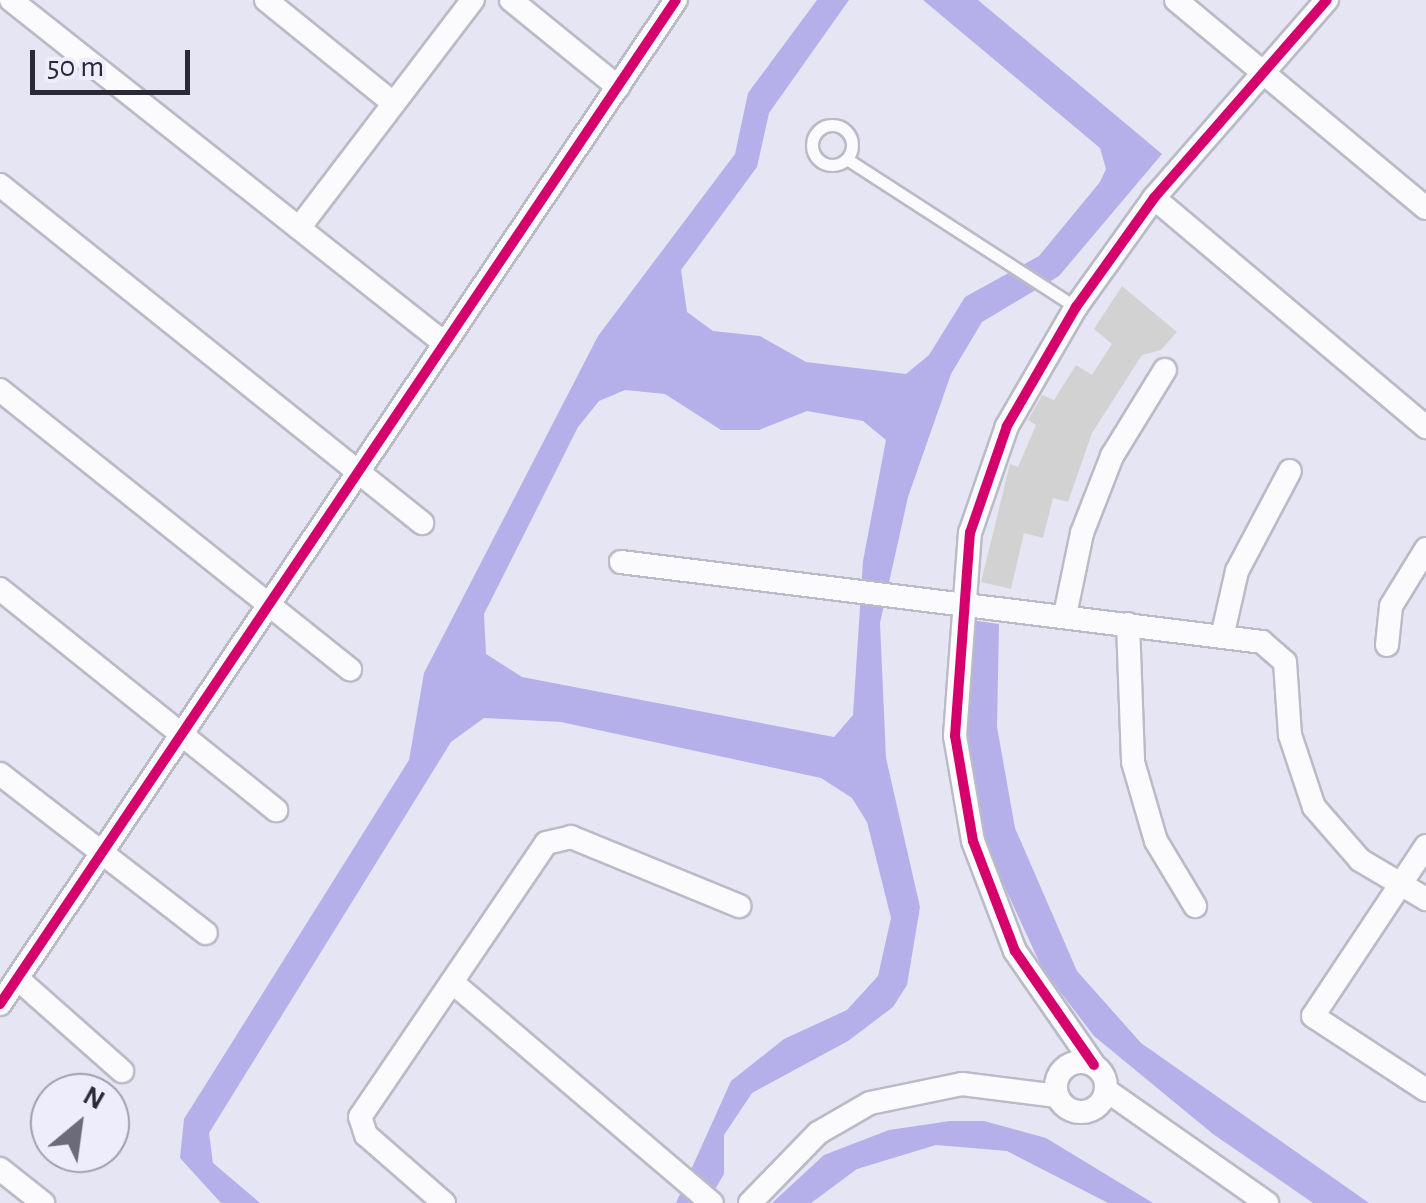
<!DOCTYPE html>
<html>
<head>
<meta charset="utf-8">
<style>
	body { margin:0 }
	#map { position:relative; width:1426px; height:1203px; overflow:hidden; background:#e6e5f4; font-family:"Alegreya Sans",sans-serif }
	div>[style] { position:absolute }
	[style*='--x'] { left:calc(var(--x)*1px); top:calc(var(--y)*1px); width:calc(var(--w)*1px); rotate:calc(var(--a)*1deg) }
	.water>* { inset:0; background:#b6b0ea }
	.building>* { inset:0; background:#d3d2d2 }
	.roads { filter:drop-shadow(2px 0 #bbbac7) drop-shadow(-2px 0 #bbbac7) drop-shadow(0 2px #bbbac7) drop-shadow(0 -2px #bbbac7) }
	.service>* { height:11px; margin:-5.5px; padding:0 5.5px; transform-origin:5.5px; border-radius:5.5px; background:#fbfbfd }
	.service>.ring { margin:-5.5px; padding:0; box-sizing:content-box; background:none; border:11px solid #fbfbfd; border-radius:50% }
	.minor>* { height:22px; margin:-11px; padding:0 11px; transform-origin:11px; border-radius:11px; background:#fbfbfd }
	.minor>.ring { margin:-11px; padding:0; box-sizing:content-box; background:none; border:22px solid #fbfbfd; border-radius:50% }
	.cycleway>* { height:10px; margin:-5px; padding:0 5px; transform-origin:5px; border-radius:5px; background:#d6006c }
	span { translate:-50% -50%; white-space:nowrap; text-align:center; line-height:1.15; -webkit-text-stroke:9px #eeedfc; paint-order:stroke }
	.north { position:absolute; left:30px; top:1073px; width:100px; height:100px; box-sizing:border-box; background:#eeedfc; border:2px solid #a09fad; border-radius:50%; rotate:29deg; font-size:28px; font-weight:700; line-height:40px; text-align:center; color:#2a2936 }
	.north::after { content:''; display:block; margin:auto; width:35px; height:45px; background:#6c6b78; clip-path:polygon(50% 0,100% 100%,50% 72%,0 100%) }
	.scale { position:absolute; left:30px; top:50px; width:160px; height:45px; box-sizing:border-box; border:5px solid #2a2936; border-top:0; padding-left:12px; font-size:30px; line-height:35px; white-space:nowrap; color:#2a2936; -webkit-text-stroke:8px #eeedfc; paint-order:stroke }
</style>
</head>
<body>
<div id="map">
	<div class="water">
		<i style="clip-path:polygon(evenodd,817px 0,849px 0,769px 113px,757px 167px,681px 270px,687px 312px,713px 331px,760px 336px,806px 362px,906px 374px,929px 355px,965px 297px,1039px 256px,1100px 182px,1106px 169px,1100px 148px,923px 0,978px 0,1162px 154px,1059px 276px,982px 322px,951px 374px,908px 497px,880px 623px,886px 758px,920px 907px,907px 985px,893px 1007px,848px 1041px,752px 1093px,724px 1135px,724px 1174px,707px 1203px,676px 1203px,731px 1081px,784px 1039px,847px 1010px,878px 976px,891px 918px,867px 822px,852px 798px,821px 778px,561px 722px,484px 718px,451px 742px,209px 1133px,213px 1163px,260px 1203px,221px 1203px,180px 1158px,184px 1119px,409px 760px,424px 673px,598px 336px,735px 154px,748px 93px,817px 0,625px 390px,665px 394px,721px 430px,759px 430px,807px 411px,863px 421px,886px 440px,863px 561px,853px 715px,834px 737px,522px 677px,486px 654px,484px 614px,578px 427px,599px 401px,625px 390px)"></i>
		<i style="clip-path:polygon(970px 620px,999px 624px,997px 727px,1015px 828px,1077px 971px,1141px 1043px,1369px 1203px,1313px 1203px,1213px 1134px,1094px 1036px,1042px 968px,985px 844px,967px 750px)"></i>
		<i style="clip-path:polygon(950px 1121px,984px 1121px,1046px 1138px,1153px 1203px,1108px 1203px,1007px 1151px,936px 1145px,857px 1169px,811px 1203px,772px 1203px,824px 1155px,889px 1130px)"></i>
	</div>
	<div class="building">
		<i style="clip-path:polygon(1122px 286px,1177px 332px,1161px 350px,1142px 355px,1092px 433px,1068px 502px,1053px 498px,1043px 538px,1024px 533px,1011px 589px,981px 582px,1010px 464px,1018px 467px,1036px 425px,1028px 420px,1042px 395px,1054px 400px,1076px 365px,1092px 375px,1112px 344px,1094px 329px)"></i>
	</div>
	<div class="roads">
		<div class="service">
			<i class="ring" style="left:812px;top:125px;width:29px;height:29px"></i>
			<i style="--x:847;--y:159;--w:273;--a:32.9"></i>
		</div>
		<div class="minor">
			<i style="--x:11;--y:0;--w:552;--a:38.38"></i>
			<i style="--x:266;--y:0;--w:164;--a:39"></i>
			<i style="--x:511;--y:0;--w:138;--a:39.1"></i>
			<i style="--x:1176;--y:0;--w:325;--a:39.8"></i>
			<i style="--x:0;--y:185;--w:541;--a:38.69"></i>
			<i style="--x:1154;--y:198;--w:356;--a:40.1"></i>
			<i style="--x:299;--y:228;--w:287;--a:-52.7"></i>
			<i style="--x:0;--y:390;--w:448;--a:38.6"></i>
			<i style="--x:621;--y:562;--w:646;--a:7.11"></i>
			<i style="--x:1262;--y:642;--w:30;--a:41"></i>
			<i style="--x:1285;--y:662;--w:73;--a:86.1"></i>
			<i style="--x:1290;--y:735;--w:76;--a:71.6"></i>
			<i style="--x:1314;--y:807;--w:70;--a:49"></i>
			<i style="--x:1360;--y:860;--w:77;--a:30.6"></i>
			<i style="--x:0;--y:589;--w:354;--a:38.7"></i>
			<i style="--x:1065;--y:615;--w:84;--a:-78.3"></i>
			<i style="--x:1082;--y:533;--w:83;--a:-68.7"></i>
			<i style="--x:1112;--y:456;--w:101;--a:-58.4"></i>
			<i style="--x:1128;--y:624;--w:138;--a:87.9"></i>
			<i style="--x:1133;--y:762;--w:82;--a:73.8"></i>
			<i style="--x:1156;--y:841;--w:76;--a:59"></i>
			<i style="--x:1222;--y:637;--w:68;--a:-77.2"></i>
			<i style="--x:1237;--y:571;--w:113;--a:-62.1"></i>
			<i style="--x:1387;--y:645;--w:39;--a:-84"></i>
			<i style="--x:1391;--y:606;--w:67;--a:-58.4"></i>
			<i style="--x:0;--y:774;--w:260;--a:37.7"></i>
			<i style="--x:1426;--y:846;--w:204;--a:123.6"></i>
			<i style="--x:1313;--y:1016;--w:135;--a:33.2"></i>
			<i style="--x:18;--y:979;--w:139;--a:41.5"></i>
			<i style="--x:452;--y:982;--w:341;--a:40.4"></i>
			<i style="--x:0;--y:1004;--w:1210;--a:-56.05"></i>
			<i class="ring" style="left:1056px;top:1062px;width:28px;height:28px"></i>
			<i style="--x:1094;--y:1065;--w:139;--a:-124.7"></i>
			<i style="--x:1015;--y:951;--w:118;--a:-110.9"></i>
			<i style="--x:973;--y:841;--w:107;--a:-99.7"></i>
			<i style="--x:955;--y:736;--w:204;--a:-85.8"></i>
			<i style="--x:970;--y:533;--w:113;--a:-70.9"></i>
			<i style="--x:1007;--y:426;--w:138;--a:-59.9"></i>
			<i style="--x:1076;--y:307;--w:134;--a:-54.4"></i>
			<i style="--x:1154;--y:198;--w:263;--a:-48.9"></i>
			<i style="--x:1106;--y:1090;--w:197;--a:35.1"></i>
			<i style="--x:0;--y:1169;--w:55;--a:38.3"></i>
			<i style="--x:444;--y:1203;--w:103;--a:-138.9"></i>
			<i style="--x:366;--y:1135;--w:19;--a:-108"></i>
			<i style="--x:360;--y:1117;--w:331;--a:-55.8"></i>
			<i style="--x:546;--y:843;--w:26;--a:-13"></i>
			<i style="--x:571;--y:837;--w:182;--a:22.3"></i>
			<i style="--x:750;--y:1203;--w:98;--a:-45.8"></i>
			<i style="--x:818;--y:1133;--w:60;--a:-30"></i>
			<i style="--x:870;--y:1103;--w:94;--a:-11.7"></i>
			<i style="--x:962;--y:1084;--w:96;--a:7.2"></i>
		</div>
	</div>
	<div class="cycleway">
		<i style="--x:0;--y:1004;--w:1210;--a:-56.05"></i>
		<i style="--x:1094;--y:1065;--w:139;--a:-124.7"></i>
		<i style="--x:1015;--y:951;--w:118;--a:-110.9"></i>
		<i style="--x:973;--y:841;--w:107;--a:-99.7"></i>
		<i style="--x:955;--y:736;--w:204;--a:-85.8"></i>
		<i style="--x:970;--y:533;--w:113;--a:-70.9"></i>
		<i style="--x:1007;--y:426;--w:138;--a:-59.9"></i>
		<i style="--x:1076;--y:307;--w:134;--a:-54.4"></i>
		<i style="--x:1154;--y:198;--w:263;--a:-48.9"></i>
	</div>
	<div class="north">N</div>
	<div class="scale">50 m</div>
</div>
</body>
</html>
